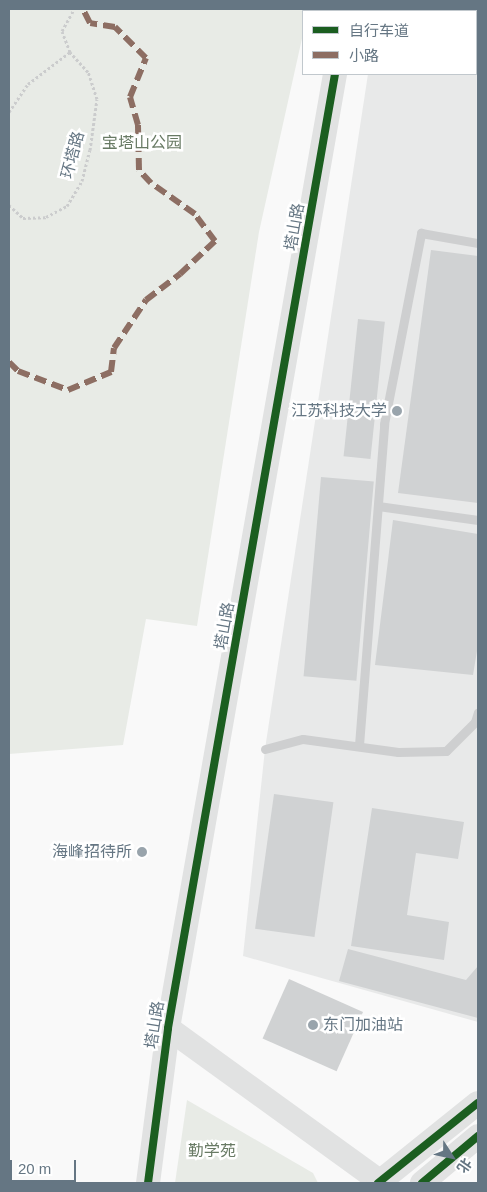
<!DOCTYPE html>
<html>
<head>
<meta charset="utf-8">
<style>
	body { margin:0 }
	#map { position:relative; width:487px; height:1192px; overflow:hidden; background:#f9f9f9; font-family:Helvetica,"Noto Sans SC",sans-serif }
	div>[style] { position:absolute }
	[style*='--x'] { left:calc(var(--x)*1px); top:calc(var(--y)*1px); width:calc(var(--w)*1px); rotate:calc(var(--a)*1deg) }
	.built>* { inset:0; background:#e8e9e9 }
	.green>* { inset:0; background:#e8ebe6 }
	.building>* { inset:0; background:#d0d2d3; transform-origin:0 0 }
	.path>* { height:3px; margin-top:-1.5px; transform-origin:0; background:repeating-linear-gradient(90deg,#cbcccd 0 2.5px,transparent 0 5px) }
	.lane>* { height:9px; margin:-4.5px; padding:0 4.5px; transform-origin:4.5px; border-radius:4.5px; background:#cecfd0 }
	.secondary>* { height:24px; margin:-12px; padding:0 12px; transform-origin:12px; border-radius:12px; background:#e1e2e2 }
	.quiet>* { height:6px; margin-top:-3px; transform-origin:0; background:repeating-linear-gradient(90deg,#8d6e63 0 12px,transparent 0 18px) }
	.cycleway>* { height:8px; margin:-4px; padding:0 4px; transform-origin:4px; border-radius:4px; background:#1b5e20 }
	.dots>* { width:14px; height:14px; translate:-50% -50%; box-sizing:border-box; border:2px solid #fff; border-radius:50% }
	span { translate:-50% -50%; white-space:nowrap; text-align:center; line-height:1.15; -webkit-text-stroke:5px #fff; paint-order:stroke }
	.park-label { font-size:16px; color:#687a64 }
	.street-label { font-size:16px; color:#657683 }
	.poi-label { font-size:16px; color:#657683 }
	.right { translate:-100% -50%; text-align:right }
	.left { translate:0 -50%; text-align:left }
	.frame { position:absolute; inset:0; border:10px solid #657683; pointer-events:none }
	.legend { position:absolute; left:302px; top:10px; width:175px; height:65px; box-sizing:border-box; background:#fff; border:1px solid #c1c8cd; margin:0; padding:6px 9px; list-style:none; font-size:15px; color:#657683 }
	.legend li { display:flex; align-items:center; gap:10px; height:25px }
	.legend b { width:25px; border:1px solid #c1c8cd }
	.north { position:absolute; left:427px; top:1132px; width:50px; height:50px; -webkit-text-stroke:4px #fff; paint-order:stroke; rotate:125deg; font-size:14px; font-weight:700; line-height:20px; text-align:center; color:#657683 }
	.north::after { content:''; display:block; margin:auto; width:18px; height:22px; background:#657683; clip-path:polygon(50% 0,100% 100%,50% 72%,0 100%) }
	.scale { position:absolute; left:10px; top:1160px; width:66px; height:22px; box-sizing:border-box; border:2px solid #657683; border-top:0; padding-left:6px; font-size:15px; line-height:18px; white-space:nowrap; color:#657683; -webkit-text-stroke:4px #fff; paint-order:stroke }
</style>
</head>
<body>
<div id="map">
	<div class="built">
		<i style="clip-path:polygon(378px 9px,478px 9px,478px 1022px,243px 956px,265px 749px,368px 74px,476px 74px,476px 11px,377px 11px)"></i>
	</div>
	<div class="green">
		<i style="clip-path:polygon(9px 9px,309px 9px,303px 11px,303px 34px,259px 232px,197px 626px,146px 619px,123px 745px,9px 754px)"></i>
		<i style="clip-path:polygon(187px 1100px,313px 1173px,318px 1183px,175px 1183px)"></i>
	</div>
	<div class="building">
		<i style="clip-path:polygon(431px 250px,478px 256px,478px 503px,398px 493px)"></i>
		<i style="left:358px;top:319px;width:27px;height:138px;rotate:6deg"></i>
		<i style="left:321px;top:477px;width:53px;height:200px;rotate:5deg"></i>
		<i style="clip-path:polygon(393px 520px,478px 534px,478px 645px,473px 675px,375px 665px)"></i>
		<i style="left:274px;top:794px;width:60px;height:136px;rotate:8deg"></i>
		<i style="clip-path:polygon(372px 808px,464px 822px,458px 859px,416px 853px,407px 915px,449px 922px,444px 960px,351px 946px)"></i>
		<i style="clip-path:polygon(348px 949px,466px 980px,478px 966px,478px 1018px,339px 981px)"></i>
		<i style="left:289px;top:979px;width:81px;height:65px;rotate:24deg"></i>
	</div>
	<div class="path">
		<i style="--x:9;--y:112;--w:34;--a:-56"></i>
		<i style="--x:28;--y:84;--w:53;--a:-37.3"></i>
		<i style="--x:9;--y:205;--w:19;--a:43"></i>
		<i style="--x:23;--y:218;--w:23;--a:-2"></i>
		<i style="--x:46;--y:217;--w:24;--a:-28"></i>
		<i style="--x:67;--y:206;--w:29;--a:-59"></i>
		<i style="--x:82;--y:181;--w:32;--a:-76"></i>
		<i style="--x:90;--y:150;--w:51;--a:-82.2"></i>
		<i style="--x:97;--y:99;--w:28;--a:-108"></i>
		<i style="--x:88;--y:72;--w:27;--a:-132"></i>
		<i style="--x:70;--y:52;--w:22;--a:-111"></i>
		<i style="--x:62;--y:31;--w:25;--a:-61"></i>
	</div>
	<div class="lane">
		<i style="--x:378;--y:506;--w:101;--a:8"></i>
		<i style="--x:359;--y:745;--w:322;--a:-85.5"></i>
		<i style="--x:384;--y:424;--w:195;--a:-79"></i>
		<i style="--x:421;--y:233;--w:58;--a:10"></i>
		<i style="--x:265;--y:749;--w:39;--a:-15"></i>
		<i style="--x:303;--y:739;--w:96;--a:7.8"></i>
		<i style="--x:398;--y:752;--w:48;--a:-1.2"></i>
		<i style="--x:446;--y:751;--w:41;--a:-45"></i>
		<i style="--x:475;--y:722;--w:10;--a:-73"></i>
	</div>
	<div class="secondary">
		<i style="--x:346;--y:11;--w:2;--a:-63"></i>
		<i style="--x:168;--y:1028;--w:264;--a:35.9"></i>
		<i style="--x:148;--y:1183;--w:156;--a:-82.6"></i>
		<i style="--x:168;--y:1028;--w:969;--a:-80.07"></i>
		<i style="--x:378;--y:1183;--w:128;--a:-38.7"></i>
		<i style="--x:422;--y:1183;--w:73;--a:-40"></i>
	</div>
	<div class="quiet">
		<i style="--x:9;--y:362;--w:13;--a:45"></i>
		<i style="--x:18;--y:371;--w:53;--a:20.8"></i>
		<i style="--x:68;--y:390;--w:47;--a:-22.7"></i>
		<i style="--x:111;--y:372;--w:24;--a:-83"></i>
		<i style="--x:114;--y:348;--w:58;--a:-56.3"></i>
		<i style="--x:146;--y:300;--w:43;--a:-37.4"></i>
		<i style="--x:180;--y:274;--w:48;--a:-43.3"></i>
		<i style="--x:215;--y:241;--w:34;--a:-127"></i>
		<i style="--x:195;--y:214;--w:54;--a:-144.8"></i>
		<i style="--x:151;--y:183;--w:18;--a:-133"></i>
		<i style="--x:139;--y:170;--w:45;--a:-91.3"></i>
		<i style="--x:138;--y:125;--w:29;--a:-106"></i>
		<i style="--x:130;--y:97;--w:42;--a:-67.7"></i>
		<i style="--x:146;--y:58;--w:44;--a:-135"></i>
		<i style="--x:115;--y:27;--w:25;--a:-171"></i>
		<i style="--x:90;--y:23;--w:16;--a:-117"></i>
	</div>
	<div class="cycleway">
		<i style="--x:148;--y:1183;--w:156;--a:-82.6"></i>
		<i style="--x:168;--y:1028;--w:969;--a:-80.07"></i>
		<i style="--x:378;--y:1183;--w:128;--a:-38.7"></i>
		<i style="--x:422;--y:1183;--w:73;--a:-40"></i>
	</div>
	<div class="dots">
		<i style="left:397px;top:411px;background:#99a4ac"></i>
		<i style="left:142px;top:852px;background:#99a4ac"></i>
		<i style="left:313px;top:1025px;background:#99a4ac"></i>
	</div>
	<div class="park-label">
		<span style="left:142px;top:143px">宝塔山公园</span>
		<span style="left:212px;top:1151px">勤学苑</span>
	</div>
	<div class="street-label">
		<span style="left:73px;top:155px;rotate:-75deg">环塔路</span>
		<span style="left:295px;top:227px;rotate:-80deg">塔山路</span>
		<span style="left:225px;top:626px;rotate:-80deg">塔山路</span>
		<span style="left:155px;top:1025px;rotate:-81deg">塔山路</span>
	</div>
	<div class="poi-label">
		<span class="right" style="left:387px;top:411px">江苏科技大学</span>
		<span class="right" style="left:132px;top:852px">海峰招待所</span>
		<span class="left" style="left:323px;top:1025px">东门加油站</span>
	</div>
	<div class="frame"></div>
	<ul class="legend">
	<li><b style="height:6px;background:#1b5e20"></b>自行车道</li>
	<li><b style="height:6px;background:#8d6e63"></b>小路</li>
	</ul>
	<div class="north">北</div>
	<div class="scale">20 m</div>
</div>
</body>
</html>
